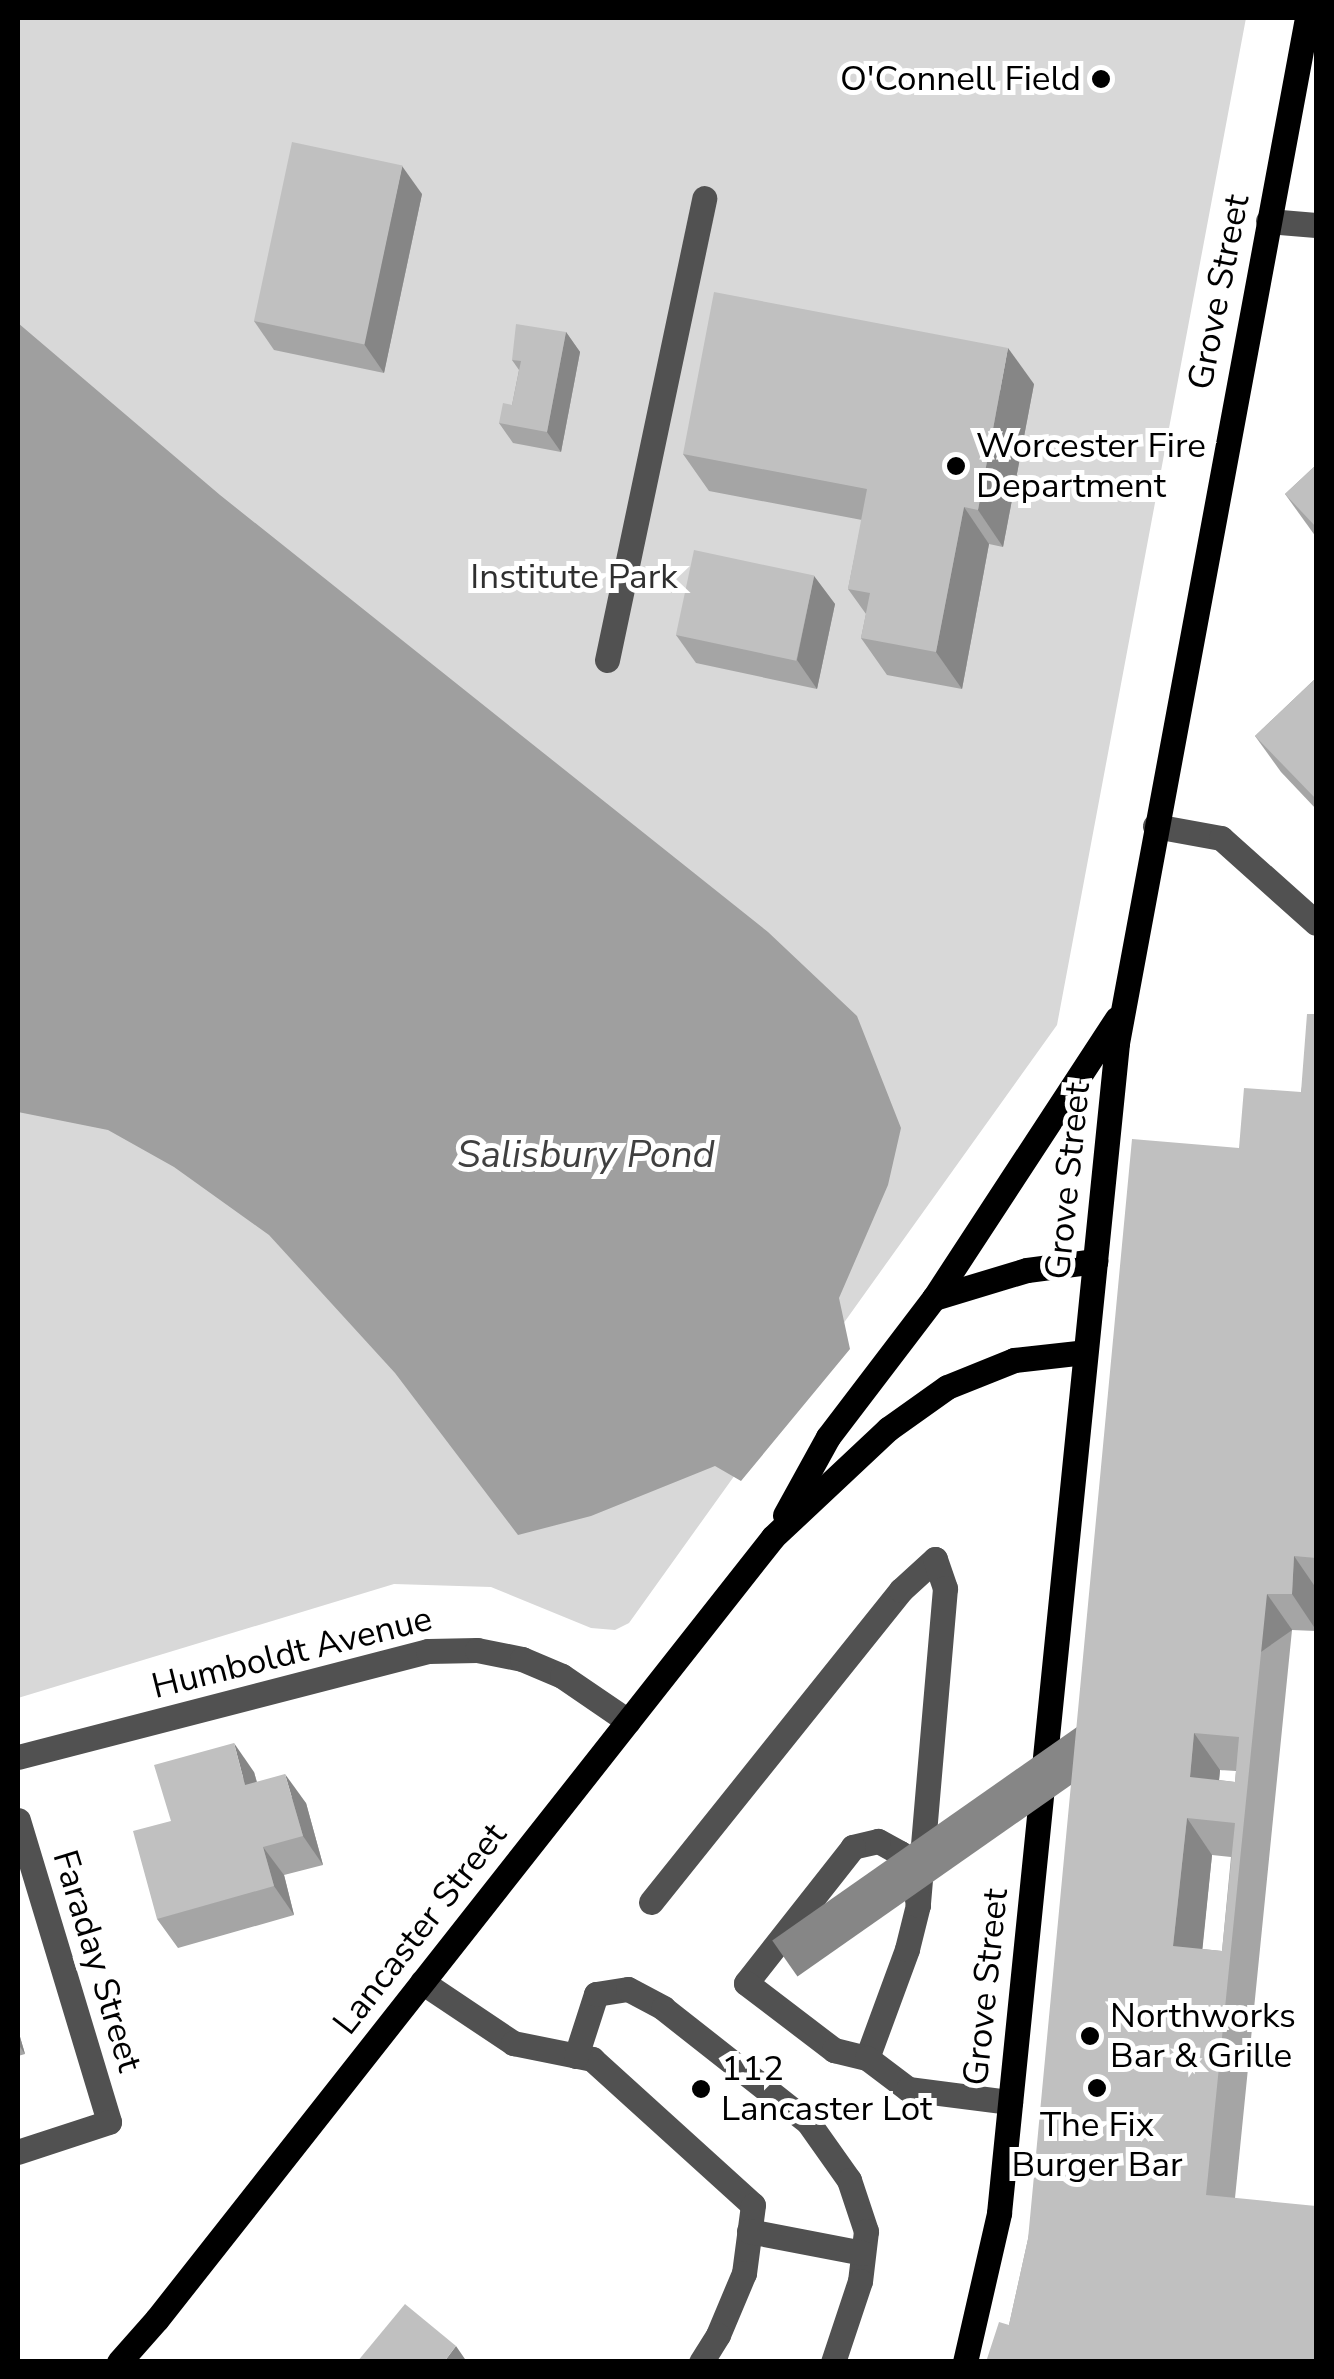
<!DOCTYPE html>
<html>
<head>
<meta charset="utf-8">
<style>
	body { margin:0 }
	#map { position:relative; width:1334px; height:2379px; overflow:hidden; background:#fff; font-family:"Nunito Sans",sans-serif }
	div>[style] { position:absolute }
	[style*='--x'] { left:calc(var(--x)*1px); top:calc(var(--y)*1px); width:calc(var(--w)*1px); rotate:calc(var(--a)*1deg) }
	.green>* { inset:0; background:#d8d8d8 }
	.water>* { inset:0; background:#9f9f9f }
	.minor>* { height:25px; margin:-12.5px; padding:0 12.5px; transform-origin:12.5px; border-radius:12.5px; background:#515151 }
	.major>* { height:25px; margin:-12.5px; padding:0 12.5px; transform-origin:12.5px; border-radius:12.5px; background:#000 }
	.wall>* { inset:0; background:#a5a5a5 }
	.shaded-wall>* { inset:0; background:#868686; transform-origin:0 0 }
	.building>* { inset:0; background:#c0c0c0; transform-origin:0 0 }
	.dots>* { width:28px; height:28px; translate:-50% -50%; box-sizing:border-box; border:5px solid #fff; border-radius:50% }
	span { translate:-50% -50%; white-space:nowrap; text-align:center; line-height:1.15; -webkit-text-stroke:10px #fff; paint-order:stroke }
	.poi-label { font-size:35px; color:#000 }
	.right { translate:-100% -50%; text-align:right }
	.left { translate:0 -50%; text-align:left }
	.street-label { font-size:35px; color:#000 }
	.park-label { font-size:35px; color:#2f2f2f }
	.water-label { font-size:38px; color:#404040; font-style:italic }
	.frame { position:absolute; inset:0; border:20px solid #000; pointer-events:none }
</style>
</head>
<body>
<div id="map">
	<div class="green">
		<i style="clip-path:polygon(18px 18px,1246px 18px,1057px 1025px,629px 1623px,615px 1630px,591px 1628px,491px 1587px,394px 1584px,18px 1698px)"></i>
	</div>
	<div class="water">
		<i style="clip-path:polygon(18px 323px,220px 495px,768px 932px,857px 1016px,901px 1128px,888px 1185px,839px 1298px,850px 1349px,741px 1481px,715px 1466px,591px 1516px,518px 1535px,395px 1373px,269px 1235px,174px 1167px,108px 1130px,18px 1112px)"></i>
	</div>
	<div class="minor">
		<i style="--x:1268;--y:221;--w:48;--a:4.8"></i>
		<i style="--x:607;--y:660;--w:472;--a:-78.1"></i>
		<i style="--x:1155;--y:826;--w:67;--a:10.3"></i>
		<i style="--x:1221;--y:838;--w:127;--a:41.8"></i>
		<i style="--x:18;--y:1757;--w:423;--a:-14.5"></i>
		<i style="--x:428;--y:1651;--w:49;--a:-1.2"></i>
		<i style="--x:477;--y:1650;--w:46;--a:11.3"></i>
		<i style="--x:522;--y:1659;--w:43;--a:23"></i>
		<i style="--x:562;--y:1676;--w:80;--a:34.3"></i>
		<i style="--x:18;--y:1820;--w:315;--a:73.2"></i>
		<i style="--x:109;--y:2122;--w:96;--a:161.8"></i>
		<i style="--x:651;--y:1902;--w:400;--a:-51.3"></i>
		<i style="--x:901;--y:1590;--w:46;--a:-42.4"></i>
		<i style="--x:935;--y:1559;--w:31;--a:71"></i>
		<i style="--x:945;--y:1588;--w:318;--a:94.9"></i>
		<i style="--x:422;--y:1982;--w:110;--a:33.8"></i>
		<i style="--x:513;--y:2043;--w:81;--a:11.4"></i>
		<i style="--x:592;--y:2059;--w:217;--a:42.2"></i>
		<i style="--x:753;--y:2205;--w:69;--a:97.5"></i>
		<i style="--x:744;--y:2273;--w:67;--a:112.8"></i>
		<i style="--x:718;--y:2335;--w:32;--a:122"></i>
		<i style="--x:576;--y:2056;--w:65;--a:-72.1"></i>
		<i style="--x:596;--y:1994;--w:32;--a:-9"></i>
		<i style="--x:628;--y:1989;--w:40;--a:28"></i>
		<i style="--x:663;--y:2008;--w:184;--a:38.2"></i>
		<i style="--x:808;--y:2122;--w:71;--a:54.7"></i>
		<i style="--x:849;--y:2180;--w:54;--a:71.6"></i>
		<i style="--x:866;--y:2231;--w:50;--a:96.8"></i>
		<i style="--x:860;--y:2281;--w:85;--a:108.4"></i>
		<i style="--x:867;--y:2058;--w:116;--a:-69.8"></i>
		<i style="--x:907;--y:1949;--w:45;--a:-76"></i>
		<i style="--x:918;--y:1905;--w:27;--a:-100"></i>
		<i style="--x:913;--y:1878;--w:28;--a:-117"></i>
		<i style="--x:900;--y:1853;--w:25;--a:-151"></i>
		<i style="--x:878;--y:1841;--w:26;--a:167"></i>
		<i style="--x:853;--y:1847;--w:173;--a:128.2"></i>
		<i style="--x:746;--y:1983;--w:111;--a:37.3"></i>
		<i style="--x:834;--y:2050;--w:34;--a:14"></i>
		<i style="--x:867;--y:2058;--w:51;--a:37.1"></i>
		<i style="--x:908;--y:2089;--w:103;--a:7.3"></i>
		<i style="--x:749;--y:2231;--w:116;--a:10.9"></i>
	</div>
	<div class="major">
		<i style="--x:934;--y:1298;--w:334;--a:-56.8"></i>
		<i style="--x:785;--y:1515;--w:89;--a:-61.1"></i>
		<i style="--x:828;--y:1437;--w:175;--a:-52.7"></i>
		<i style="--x:934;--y:1298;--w:97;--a:-16.8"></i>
		<i style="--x:1027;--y:1270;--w:69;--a:-7.5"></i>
		<i style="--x:119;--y:2362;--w:57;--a:-48.5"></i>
		<i style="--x:157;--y:2319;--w:995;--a:-51.77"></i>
		<i style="--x:773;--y:1537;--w:158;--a:-43.2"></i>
		<i style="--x:888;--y:1429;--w:72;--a:-35.4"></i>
		<i style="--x:947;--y:1387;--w:72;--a:-21.9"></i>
		<i style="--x:1014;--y:1360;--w:71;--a:-6.4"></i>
		<i style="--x:965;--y:2362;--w:153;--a:-77.1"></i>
		<i style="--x:999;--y:2213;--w:1176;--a:-84.24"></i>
		<i style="--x:1117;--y:1043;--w:1042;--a:-79.5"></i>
	</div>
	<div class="wall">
		<i style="clip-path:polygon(422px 194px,384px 373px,274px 350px,254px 321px)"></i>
		<i style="clip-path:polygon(566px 332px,580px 352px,561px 452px,513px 443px,499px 423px,512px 405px,519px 370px,512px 360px)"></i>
		<i style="clip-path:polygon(1034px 384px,1003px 547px,989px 544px,962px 689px,887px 675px,861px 638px,866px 614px,848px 589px,862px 520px,709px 491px,683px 454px)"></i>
		<i style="clip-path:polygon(1316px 465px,1316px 537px,1285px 494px)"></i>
		<i style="clip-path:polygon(814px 576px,835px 604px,817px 689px,696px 663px,676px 635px)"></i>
		<i style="clip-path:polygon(1316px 678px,1316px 809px,1281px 772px,1255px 736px)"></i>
		<i style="clip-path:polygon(evenodd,1316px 1014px,1316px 1631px,1292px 1630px,1235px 2198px,1009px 2325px,1028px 2239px,1239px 1148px,1301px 1092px,1316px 1014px,1220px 1770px,1236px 1771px,1235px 1782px,1219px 1780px,1220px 1770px,1316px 1014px,1212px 1855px,1231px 1857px,1222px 1951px,1202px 1949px,1212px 1855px)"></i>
		<i style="clip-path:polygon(254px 1772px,257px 1782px,306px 1803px,323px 1865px,284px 1875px,294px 1915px,178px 1948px,157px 1919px,171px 1821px)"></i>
		<i style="clip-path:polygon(18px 2030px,25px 2054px,18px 2056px)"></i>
	</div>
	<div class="shaded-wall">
		<i style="clip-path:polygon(402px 166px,422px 194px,384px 373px,364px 344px)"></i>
		<i style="clip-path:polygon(566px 332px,580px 352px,561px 452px,547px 432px)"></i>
		<i style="clip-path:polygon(1008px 348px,1034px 384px,1003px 547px,978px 510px)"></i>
		<i style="clip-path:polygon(964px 507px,989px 544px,962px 689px,936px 652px)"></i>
		<i style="clip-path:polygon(814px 576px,835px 604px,817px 689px,797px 660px)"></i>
		<i style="clip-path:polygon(1294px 1556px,1316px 1588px,1316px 1630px,1292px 1594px)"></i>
		<i style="left:1267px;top:1594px;width:44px;height:604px;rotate:55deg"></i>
		<i style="clip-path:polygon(1194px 1733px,1220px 1770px,1216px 1813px,1190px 1777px)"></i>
		<i style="clip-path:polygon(234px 1743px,254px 1772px,265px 1814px,245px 1785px)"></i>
		<i style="clip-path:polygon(285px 1774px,306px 1803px,323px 1865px,303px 1836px)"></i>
		<i style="clip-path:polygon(1187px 1818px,1212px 1855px,1199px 1983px,1173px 1946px)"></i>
		<i style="clip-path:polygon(263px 1847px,284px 1875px,294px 1915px,274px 1886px)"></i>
		<i style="clip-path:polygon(18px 2030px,25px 2054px,18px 2044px)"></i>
		<i style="clip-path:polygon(456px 2346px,467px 2362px,444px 2362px)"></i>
	</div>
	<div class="building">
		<i style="left:292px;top:142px;width:113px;height:183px;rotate:12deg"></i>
		<i style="clip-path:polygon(714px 292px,1008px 348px,978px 510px,964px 507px,936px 652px,861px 638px,870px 593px,848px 589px,867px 489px,683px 454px)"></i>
		<i style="clip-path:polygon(516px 324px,566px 332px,547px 432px,499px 423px,503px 403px,512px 405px,521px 361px,512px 360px)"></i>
		<i style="clip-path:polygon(1316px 465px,1316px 527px,1285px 494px)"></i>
		<i style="left:694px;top:550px;width:123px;height:87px;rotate:12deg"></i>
		<i style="clip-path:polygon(1316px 678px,1316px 799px,1255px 736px)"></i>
		<i style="clip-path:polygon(evenodd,1307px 1014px,1316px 1014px,1316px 1558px,1294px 1556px,1292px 1594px,1267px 1594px,1206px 2195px,1316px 2206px,1316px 2362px,986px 2362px,999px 2322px,1009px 2325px,1028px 2239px,1132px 1139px,1239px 1148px,1244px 1088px,1301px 1092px,1307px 1014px,1194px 1733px,1239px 1737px,1235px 1782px,1190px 1777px,1194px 1733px,1307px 1014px,1187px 1818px,1235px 1823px,1222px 1951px,1173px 1946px,1187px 1818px)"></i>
		<i style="clip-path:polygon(234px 1743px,245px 1785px,285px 1774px,303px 1836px,263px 1847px,274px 1886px,157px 1919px,133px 1831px,171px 1821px,154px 1765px)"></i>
		<i style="clip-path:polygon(405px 2304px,456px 2346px,444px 2362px,357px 2362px)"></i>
	</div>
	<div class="dots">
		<i style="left:1101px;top:79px;background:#000"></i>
		<i style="left:956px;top:466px;background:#000"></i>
		<i style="left:1090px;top:2036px;background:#000"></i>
		<i style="left:1097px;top:2088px;background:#000"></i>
		<i style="left:701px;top:2089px;background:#000"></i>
	</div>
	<div class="poi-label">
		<span class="right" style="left:1081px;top:79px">O'Connell Field</span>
		<span class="left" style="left:976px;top:466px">Worcester Fire<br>Department</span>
		<span class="left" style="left:1110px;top:2036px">Northworks<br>Bar &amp; Grille</span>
		<span class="left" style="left:721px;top:2089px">112<br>Lancaster Lot</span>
		<span style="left:1097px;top:2145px">The Fix<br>Burger Bar</span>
	</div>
	<div class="street-label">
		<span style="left:1219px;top:292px;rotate:-79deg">Grove Street</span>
		<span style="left:1068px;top:1181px;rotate:-84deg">Grove Street</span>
		<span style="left:292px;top:1653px;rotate:-14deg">Humboldt Avenue</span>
		<span style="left:420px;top:1929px;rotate:-52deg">Lancaster Street</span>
		<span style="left:97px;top:1961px;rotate:73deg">Faraday Street</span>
		<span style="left:986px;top:1987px;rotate:-84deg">Grove Street</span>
	</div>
	<div class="park-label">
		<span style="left:574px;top:577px">Institute Park</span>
	</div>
	<div class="water-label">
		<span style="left:586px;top:1155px">Salisbury Pond</span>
	</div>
	<div class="frame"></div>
</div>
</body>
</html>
